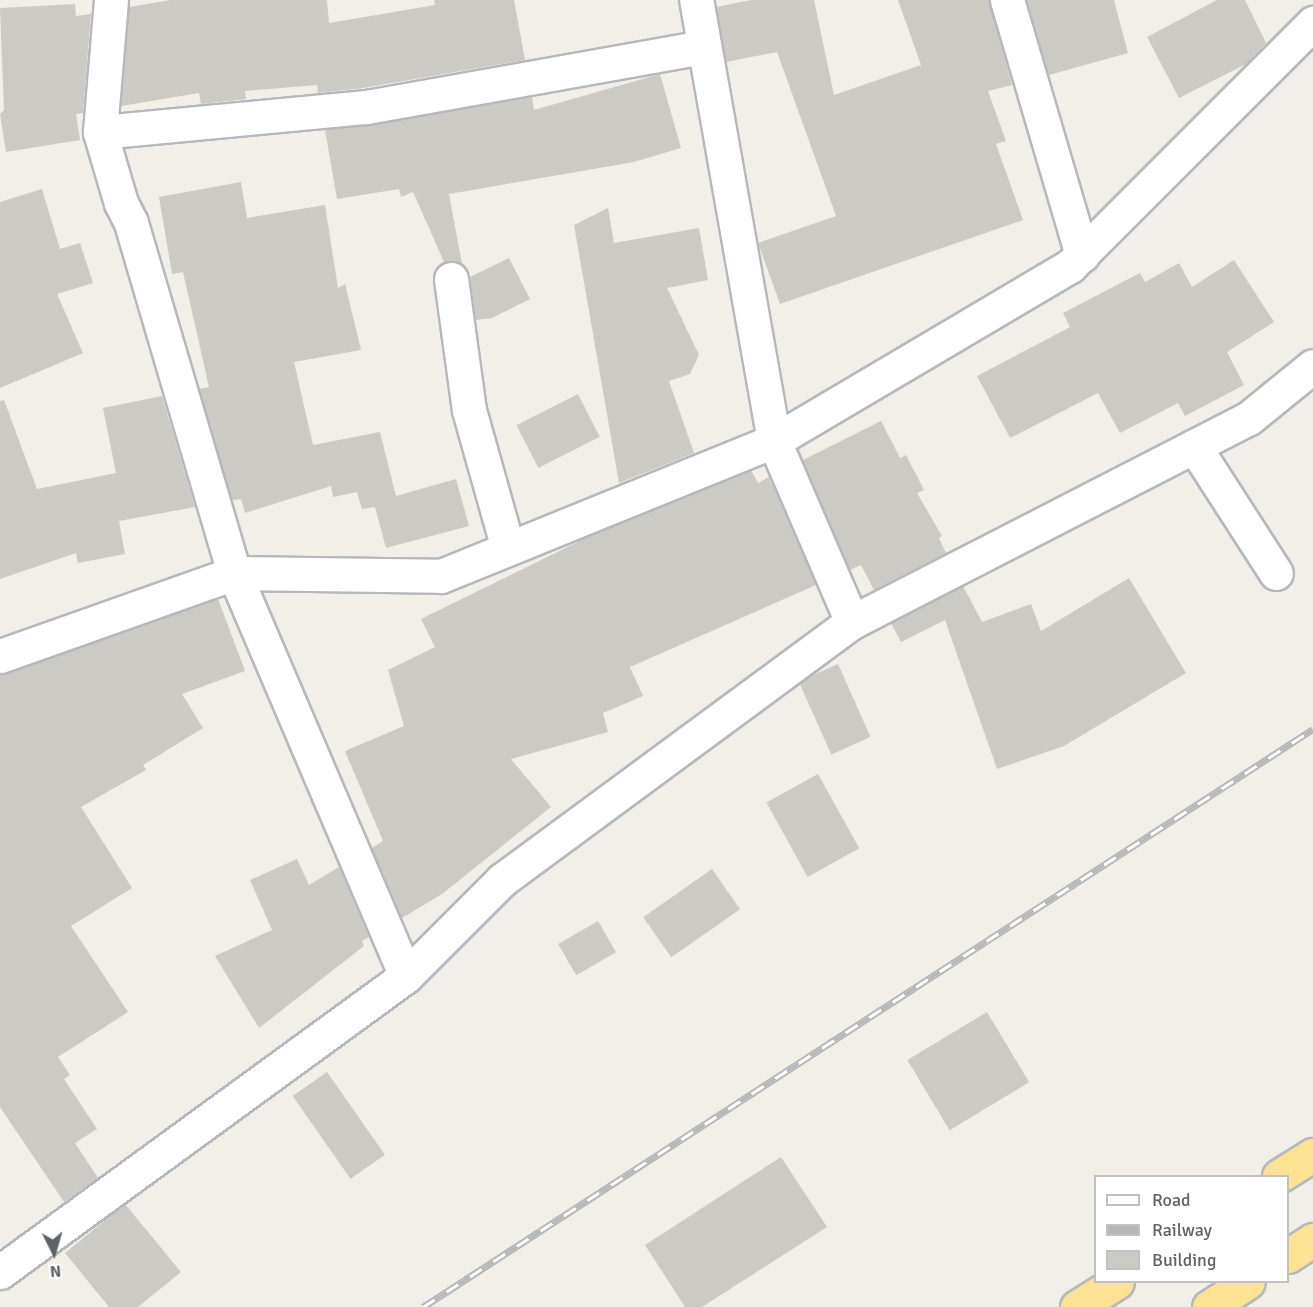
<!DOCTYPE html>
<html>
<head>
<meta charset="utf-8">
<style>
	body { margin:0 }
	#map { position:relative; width:1313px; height:1307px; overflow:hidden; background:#f1efe8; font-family:Signika,sans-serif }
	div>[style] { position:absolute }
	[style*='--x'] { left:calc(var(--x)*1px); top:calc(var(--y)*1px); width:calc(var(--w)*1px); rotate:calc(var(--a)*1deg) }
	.building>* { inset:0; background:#cccac5; transform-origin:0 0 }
	.roads { filter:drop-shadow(2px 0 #b5b8bc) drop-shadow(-2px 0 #b5b8bc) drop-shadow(0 2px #b5b8bc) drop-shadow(0 -2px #b5b8bc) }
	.street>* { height:33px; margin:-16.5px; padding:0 16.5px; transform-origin:16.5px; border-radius:16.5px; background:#fff }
	.highway>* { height:33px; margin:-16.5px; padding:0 16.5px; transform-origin:16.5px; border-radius:16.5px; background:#fde293 }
	.rail>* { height:7px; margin-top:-3.5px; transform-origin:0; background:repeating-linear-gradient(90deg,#fff 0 14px,#b6b7b8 0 28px); box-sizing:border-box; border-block:2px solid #b6b7b8 }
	span { translate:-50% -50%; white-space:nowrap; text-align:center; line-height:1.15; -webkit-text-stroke:4.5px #fff; paint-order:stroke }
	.legend { position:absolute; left:1094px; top:1175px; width:195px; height:108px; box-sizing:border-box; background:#fff; border:2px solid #bfc1c3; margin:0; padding:8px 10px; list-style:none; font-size:18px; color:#5f6368 }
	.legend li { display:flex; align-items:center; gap:12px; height:30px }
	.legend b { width:30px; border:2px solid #bfc1c3 }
	.north { position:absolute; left:24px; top:1223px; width:60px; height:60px; -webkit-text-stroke:4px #fff; paint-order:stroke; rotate:175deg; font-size:16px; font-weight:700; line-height:24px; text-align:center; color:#5f6368 }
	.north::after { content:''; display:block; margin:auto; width:21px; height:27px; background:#5f6368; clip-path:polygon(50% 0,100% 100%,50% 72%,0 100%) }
</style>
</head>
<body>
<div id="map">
	<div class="building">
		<i style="clip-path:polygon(171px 0,327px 0,329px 23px,435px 5px,434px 0,514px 0,525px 60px,363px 88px,318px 93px,317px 85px,245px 91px,246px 99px,201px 104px,199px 93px,121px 106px,129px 7px)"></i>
		<i style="clip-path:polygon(751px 0,814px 0,834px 95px,921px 65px,898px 0,989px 0,1012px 85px,988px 91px,1006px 141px,996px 144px,1023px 220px,780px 304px,758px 243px,836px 216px,777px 52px,726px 62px,716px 7px)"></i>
		<i style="clip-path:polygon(1027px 0,1114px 0,1128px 53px,1049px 75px)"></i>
		<i style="clip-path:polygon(1217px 0,1245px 0,1266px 43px,1246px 64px,1179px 98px,1147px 37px)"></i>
		<i style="clip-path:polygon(75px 4px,76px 16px,91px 14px,83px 113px,76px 114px,80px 140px,6px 152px,0 114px,4px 110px,0 8px)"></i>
		<i style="clip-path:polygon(660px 74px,681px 148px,634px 162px,449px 194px,462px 264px,444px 262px,413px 192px,401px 197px,399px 189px,337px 199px,325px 130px,532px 97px,534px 110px)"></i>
		<i style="clip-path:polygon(241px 182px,247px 218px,325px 205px,338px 288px,345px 284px,361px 350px,294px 362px,313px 445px,380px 432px,396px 496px,456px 479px,469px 526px,386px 548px,375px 507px,362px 509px,357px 492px,333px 497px,331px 486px,245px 513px,241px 499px,232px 500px,199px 389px,209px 387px,183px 272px,172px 274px,159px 197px)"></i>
		<i style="clip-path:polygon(42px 189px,60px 249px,80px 243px,93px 283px,57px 294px,83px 353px,0 388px,0 202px)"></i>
		<i style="clip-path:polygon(608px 208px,614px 243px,699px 228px,708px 280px,667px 288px,699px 355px,690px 374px,669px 381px,694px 453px,619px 483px,574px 225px)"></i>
		<i style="clip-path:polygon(509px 258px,530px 299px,492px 318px,476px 320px,470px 277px)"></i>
		<i style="clip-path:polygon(1234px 260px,1274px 322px,1227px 352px,1244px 385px,1185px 416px,1178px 403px,1120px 433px,1098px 393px,1010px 438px,977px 376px,1070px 327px,1063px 313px,1140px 273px,1145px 282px,1179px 263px,1192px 287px)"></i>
		<i style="left:578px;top:394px;width:48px;height:69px;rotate:63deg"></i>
		<i style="clip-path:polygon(162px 396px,195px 507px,119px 521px,125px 554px,78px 563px,76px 553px,0 579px,0 401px,4px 400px,37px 489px,116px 473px,103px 408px)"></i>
		<i style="clip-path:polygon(881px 421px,900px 458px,906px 455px,924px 490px,917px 493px,942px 536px,939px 538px,946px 553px,874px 590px,861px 565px,850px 570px,803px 460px)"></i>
		<i style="clip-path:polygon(751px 470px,758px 483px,769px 477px,816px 585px,630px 667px,643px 696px,603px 713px,608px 732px,511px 759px,551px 807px,442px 894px,402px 918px,372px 848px,383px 841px,345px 751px,404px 726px,388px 670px,435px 647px,421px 619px,598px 532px)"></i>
		<i style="clip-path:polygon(1129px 578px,1186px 673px,1064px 746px,997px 769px,945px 620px,901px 642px,891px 623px,963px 586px,982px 622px,1031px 604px,1041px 631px)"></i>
		<i style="clip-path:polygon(218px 599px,245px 671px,182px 694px,203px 728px,143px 765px,146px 770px,81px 807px,132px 888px,71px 926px,128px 1012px,58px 1057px,70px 1075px,64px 1079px,97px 1129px,75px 1143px,98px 1178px,64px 1202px,0 1107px,0 674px)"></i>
		<i style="left:838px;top:664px;width:80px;height:43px;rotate:66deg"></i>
		<i style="left:818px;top:774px;width:85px;height:59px;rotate:61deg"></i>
		<i style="clip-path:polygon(297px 859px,309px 885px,339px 867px,369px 937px,362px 941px,364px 946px,259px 1028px,215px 956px,272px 930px,250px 880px)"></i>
		<i style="left:712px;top:869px;width:49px;height:84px;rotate:55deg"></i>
		<i style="left:598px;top:921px;width:36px;height:46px;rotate:60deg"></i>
		<i style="left:987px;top:1012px;width:82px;height:93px;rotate:59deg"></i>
		<i style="left:327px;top:1072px;width:101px;height:42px;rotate:55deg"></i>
		<i style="clip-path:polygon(781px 1157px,827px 1227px,702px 1307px,685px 1307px,645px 1245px)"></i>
		<i style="clip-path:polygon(125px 1204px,181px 1272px,138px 1307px,109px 1307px,65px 1253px)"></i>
	</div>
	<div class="roads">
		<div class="street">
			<i style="--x:111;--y:0;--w:132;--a:94.8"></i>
			<i style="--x:100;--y:132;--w:74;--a:73.5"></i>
			<i style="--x:121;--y:203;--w:22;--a:63"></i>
			<i style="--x:131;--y:223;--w:365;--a:73.6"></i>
			<i style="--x:234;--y:573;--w:438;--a:66.9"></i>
			<i style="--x:1007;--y:0;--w:266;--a:73.6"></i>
			<i style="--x:100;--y:132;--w:267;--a:-5.4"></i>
			<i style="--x:366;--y:107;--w:343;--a:-10.1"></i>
			<i style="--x:451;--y:279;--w:132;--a:82.2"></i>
			<i style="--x:469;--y:410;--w:144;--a:74.3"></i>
			<i style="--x:1194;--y:446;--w:151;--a:57.2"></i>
			<i style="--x:852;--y:622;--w:446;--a:-27.2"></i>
			<i style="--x:1249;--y:418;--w:82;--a:-39.1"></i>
			<i style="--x:0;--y:656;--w:248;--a:-19.5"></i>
			<i style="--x:234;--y:573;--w:207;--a:0.8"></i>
			<i style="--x:441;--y:576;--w:359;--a:-22.1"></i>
			<i style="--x:774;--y:441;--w:344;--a:-30.6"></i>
			<i style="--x:1070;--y:266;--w:344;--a:-45"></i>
			<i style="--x:0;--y:1272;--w:502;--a:-36.09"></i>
			<i style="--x:406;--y:976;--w:136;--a:-45"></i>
			<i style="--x:502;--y:880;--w:435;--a:-36.4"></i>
			<i style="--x:852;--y:622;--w:197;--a:-113.3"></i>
			<i style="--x:774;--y:441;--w:448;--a:-100"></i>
		</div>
		<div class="highway">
			<i style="--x:1279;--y:1176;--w:40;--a:-32"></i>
			<i style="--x:1288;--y:1256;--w:30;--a:-33"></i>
			<i style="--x:1077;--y:1307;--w:47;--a:-32"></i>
			<i style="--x:1209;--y:1307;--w:46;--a:-32.7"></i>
		</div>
	</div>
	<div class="rail">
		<i style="--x:423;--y:1307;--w:1061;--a:-33"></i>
	</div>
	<ul class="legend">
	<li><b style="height:8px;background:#fff"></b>Road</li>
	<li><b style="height:8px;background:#b6b7b8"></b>Railway</li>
	<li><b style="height:16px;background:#cccac5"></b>Building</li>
	</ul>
	<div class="north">N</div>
</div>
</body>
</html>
